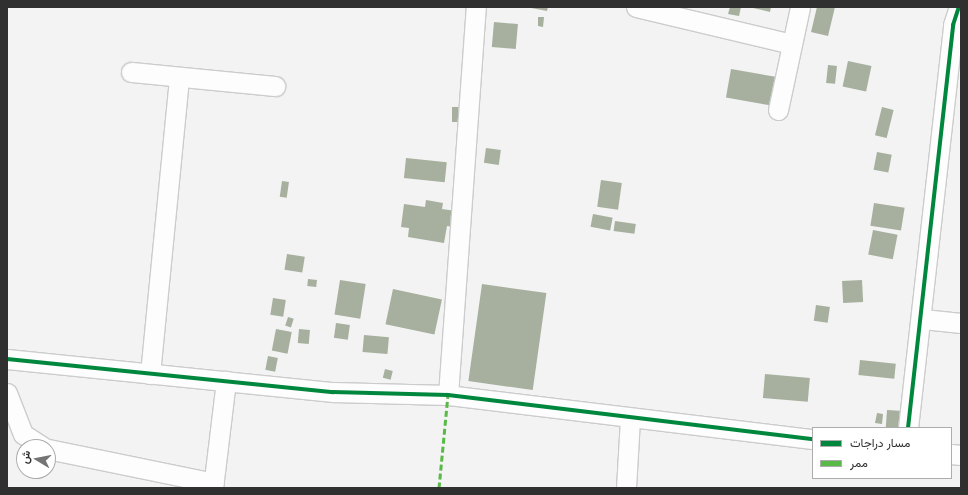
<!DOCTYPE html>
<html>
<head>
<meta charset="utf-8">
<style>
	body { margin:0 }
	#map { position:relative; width:968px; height:495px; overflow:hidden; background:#f2f3f2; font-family:Poppins,Vazirmatn,sans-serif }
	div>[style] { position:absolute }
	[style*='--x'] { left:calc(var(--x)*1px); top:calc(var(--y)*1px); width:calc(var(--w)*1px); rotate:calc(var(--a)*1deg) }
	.building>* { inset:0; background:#a7af9e; transform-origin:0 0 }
	.roads { filter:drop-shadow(1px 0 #ccc) drop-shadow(-1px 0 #ccc) drop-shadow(0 1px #ccc) drop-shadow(0 -1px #ccc) }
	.minor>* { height:19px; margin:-9.5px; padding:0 9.5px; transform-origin:9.5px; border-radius:9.5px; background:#fdfdfd }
	.quiet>* { height:3px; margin-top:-1.5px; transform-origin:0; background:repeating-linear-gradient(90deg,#58b947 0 6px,transparent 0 9px) }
	.cycleway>* { height:4px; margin:-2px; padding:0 2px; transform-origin:2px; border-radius:2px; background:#00873e }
	span { translate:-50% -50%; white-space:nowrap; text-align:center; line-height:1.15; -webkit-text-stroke:3px #fff; paint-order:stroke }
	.frame { position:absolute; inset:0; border:8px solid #2f302f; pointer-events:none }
	.legend { position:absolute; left:812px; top:427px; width:140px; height:52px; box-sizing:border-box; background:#fff; border:1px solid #acacac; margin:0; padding:5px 7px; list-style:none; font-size:12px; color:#2f302f }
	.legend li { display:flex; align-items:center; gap:8px; height:20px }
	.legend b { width:20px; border:1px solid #acacac }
	.north { position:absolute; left:16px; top:439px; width:40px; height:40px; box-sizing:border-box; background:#fff; border:1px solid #acacac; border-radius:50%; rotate:280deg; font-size:11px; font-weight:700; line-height:16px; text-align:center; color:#2f302f }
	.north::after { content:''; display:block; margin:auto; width:14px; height:18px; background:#737473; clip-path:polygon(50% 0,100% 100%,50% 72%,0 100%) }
</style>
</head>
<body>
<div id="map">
	<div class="building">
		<i style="clip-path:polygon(526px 7px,548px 7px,547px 11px)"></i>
		<i style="clip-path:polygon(730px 7px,741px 7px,739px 16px,728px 14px)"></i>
		<i style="clip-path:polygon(749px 7px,771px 7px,770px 12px)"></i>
		<i style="clip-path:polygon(817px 7px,835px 7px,828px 36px,811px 32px)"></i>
		<i style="clip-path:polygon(538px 17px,544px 17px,543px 27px,538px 26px)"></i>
		<i style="left:494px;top:22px;width:24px;height:25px;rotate:5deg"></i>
		<i style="left:848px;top:61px;width:24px;height:26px;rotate:12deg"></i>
		<i style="left:828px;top:65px;width:9px;height:18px;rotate:6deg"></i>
		<i style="left:731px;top:69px;width:45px;height:29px;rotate:10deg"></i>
		<i style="left:452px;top:107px;width:13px;height:15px"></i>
		<i style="left:882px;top:107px;width:12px;height:29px;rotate:14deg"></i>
		<i style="left:486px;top:148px;width:15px;height:15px;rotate:8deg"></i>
		<i style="left:877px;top:152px;width:15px;height:18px;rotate:11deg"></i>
		<i style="left:406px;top:158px;width:41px;height:20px;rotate:6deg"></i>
		<i style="left:601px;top:180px;width:21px;height:27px;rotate:8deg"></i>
		<i style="left:282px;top:181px;width:7px;height:16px;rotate:8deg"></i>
		<i style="clip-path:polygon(426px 200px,443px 203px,442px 209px,456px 211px,453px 227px,447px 226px,444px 243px,408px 237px,409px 228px,401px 227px,404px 204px,425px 207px)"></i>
		<i style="left:874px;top:203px;width:31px;height:23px;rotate:9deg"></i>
		<i style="left:593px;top:214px;width:20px;height:13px;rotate:11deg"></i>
		<i style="left:615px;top:221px;width:21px;height:10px;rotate:8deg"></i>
		<i style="left:873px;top:230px;width:25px;height:25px;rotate:11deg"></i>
		<i style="left:287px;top:254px;width:18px;height:16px;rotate:9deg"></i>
		<i style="left:308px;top:279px;width:9px;height:7px;rotate:6deg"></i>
		<i style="left:340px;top:280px;width:26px;height:35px;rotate:9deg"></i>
		<i style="left:862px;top:280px;width:22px;height:20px;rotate:87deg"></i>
		<i style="left:482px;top:284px;width:65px;height:98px;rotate:8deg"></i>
		<i style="left:393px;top:289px;width:50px;height:36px;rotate:12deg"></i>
		<i style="left:273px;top:298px;width:13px;height:17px;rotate:9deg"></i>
		<i style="left:816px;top:305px;width:14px;height:16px;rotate:8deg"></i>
		<i style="left:288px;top:317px;width:6px;height:9px;rotate:18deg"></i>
		<i style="left:336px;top:323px;width:14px;height:15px;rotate:8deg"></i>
		<i style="left:276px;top:329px;width:16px;height:22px;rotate:11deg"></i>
		<i style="left:299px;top:329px;width:11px;height:14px;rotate:5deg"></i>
		<i style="left:364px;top:335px;width:25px;height:17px;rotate:5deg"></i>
		<i style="left:268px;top:356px;width:10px;height:14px;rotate:11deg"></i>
		<i style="left:860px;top:360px;width:36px;height:15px;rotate:6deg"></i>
		<i style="left:385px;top:369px;width:8px;height:9px;rotate:14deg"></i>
		<i style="left:765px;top:374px;width:45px;height:24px;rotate:5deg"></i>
		<i style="left:887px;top:410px;width:16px;height:18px;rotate:4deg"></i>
		<i style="clip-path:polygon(877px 413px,883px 414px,882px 424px,875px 423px)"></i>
	</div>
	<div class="roads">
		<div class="minor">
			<i style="--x:636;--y:7;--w:159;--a:13.4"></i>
			<i style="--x:131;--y:72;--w:145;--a:5.6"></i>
			<i style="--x:778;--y:110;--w:105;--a:-77.9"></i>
			<i style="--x:923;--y:319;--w:38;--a:6"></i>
			<i style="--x:7;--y:359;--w:328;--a:5.8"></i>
			<i style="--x:333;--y:392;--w:115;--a:1.5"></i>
			<i style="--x:448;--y:395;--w:368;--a:6.9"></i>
			<i style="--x:150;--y:374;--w:298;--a:-84.4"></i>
			<i style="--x:7;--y:393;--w:44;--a:68.7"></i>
			<i style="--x:23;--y:434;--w:24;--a:33"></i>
			<i style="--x:448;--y:395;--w:389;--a:-85.9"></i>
			<i style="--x:908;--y:428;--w:406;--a:-83.6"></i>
			<i style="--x:953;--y:25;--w:19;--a:-72"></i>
			<i style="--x:48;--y:449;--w:169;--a:11.6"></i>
			<i style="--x:951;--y:454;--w:10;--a:6"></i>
			<i style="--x:213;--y:488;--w:108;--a:-83.1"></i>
			<i style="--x:626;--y:488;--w:69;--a:-86.7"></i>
		</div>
	</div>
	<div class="quiet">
		<i style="--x:439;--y:488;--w:93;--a:-84.5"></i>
	</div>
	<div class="cycleway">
		<i style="--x:7;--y:359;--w:328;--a:5.8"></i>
		<i style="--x:333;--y:392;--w:115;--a:1.5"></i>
		<i style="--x:448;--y:395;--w:368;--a:6.9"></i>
		<i style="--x:908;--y:428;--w:406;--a:-83.6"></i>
		<i style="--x:953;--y:25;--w:19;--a:-72"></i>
	</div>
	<div class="frame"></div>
	<ul class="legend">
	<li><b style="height:5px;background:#00873e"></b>مسار دراجات</li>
	<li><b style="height:5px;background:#58b947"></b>ممر</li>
	</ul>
	<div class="north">ش</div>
</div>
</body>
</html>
